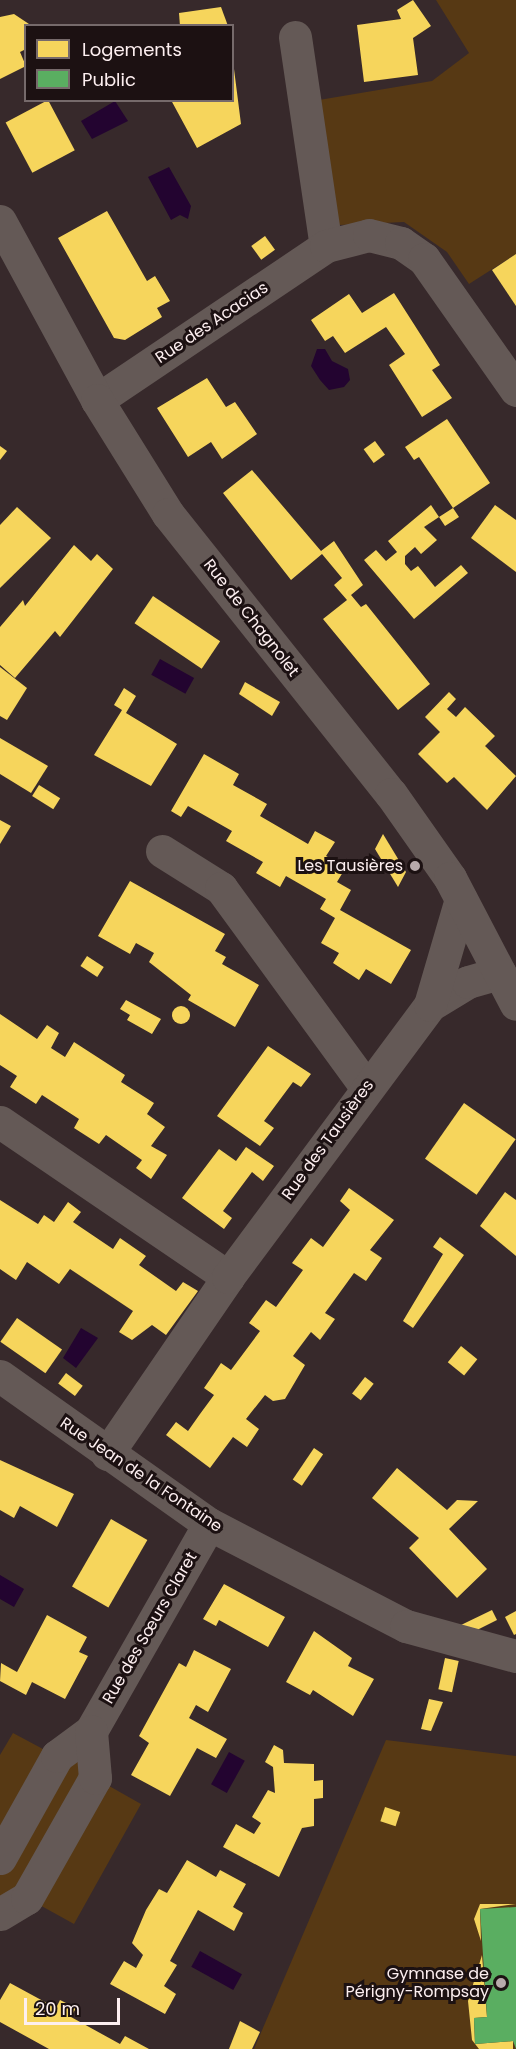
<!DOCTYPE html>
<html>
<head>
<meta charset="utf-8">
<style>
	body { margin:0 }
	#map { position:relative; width:516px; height:2049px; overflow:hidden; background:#37292b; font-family:Poppins,sans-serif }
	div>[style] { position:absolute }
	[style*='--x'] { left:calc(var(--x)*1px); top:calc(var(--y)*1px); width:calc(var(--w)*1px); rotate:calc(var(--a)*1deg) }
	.green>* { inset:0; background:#573914 }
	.water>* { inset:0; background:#230430; transform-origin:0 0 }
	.homes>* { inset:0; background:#f6d55c; transform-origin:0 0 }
	.round { border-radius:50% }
	.public>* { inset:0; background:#5aae61 }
	.minor>* { height:33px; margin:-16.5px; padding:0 16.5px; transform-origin:16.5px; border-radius:16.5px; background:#645956 }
	.tertiary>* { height:33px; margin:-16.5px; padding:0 16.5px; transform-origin:16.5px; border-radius:16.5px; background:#645956 }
	.dots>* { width:16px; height:16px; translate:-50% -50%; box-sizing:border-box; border:3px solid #1c1112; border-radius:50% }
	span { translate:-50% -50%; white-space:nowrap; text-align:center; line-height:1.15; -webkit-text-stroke:6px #1c1112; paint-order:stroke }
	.street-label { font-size:16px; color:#fdeff0 }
	.poi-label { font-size:16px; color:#fdeff0 }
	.right { translate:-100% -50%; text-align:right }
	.legend { position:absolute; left:24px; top:24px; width:210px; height:78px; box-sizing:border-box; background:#1c1112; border:2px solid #766a6b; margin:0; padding:8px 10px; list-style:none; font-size:18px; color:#fdeff0 }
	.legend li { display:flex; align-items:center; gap:12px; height:30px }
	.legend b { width:30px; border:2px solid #766a6b }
	.scale { position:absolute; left:24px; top:1998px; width:96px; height:27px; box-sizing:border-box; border:3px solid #fdeff0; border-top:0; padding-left:8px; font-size:18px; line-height:21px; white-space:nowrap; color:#fdeff0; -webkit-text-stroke:4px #1c1112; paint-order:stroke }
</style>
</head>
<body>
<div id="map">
	<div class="green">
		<i style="clip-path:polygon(436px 0,516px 0,516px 254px,469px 284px,447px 252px,404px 222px,339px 225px,319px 100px,432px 81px,469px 53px)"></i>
		<i style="clip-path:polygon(91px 1731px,95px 1778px,141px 1804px,74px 1924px,27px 1898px,0 1913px,0 1755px,13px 1733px,56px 1756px)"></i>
		<i style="clip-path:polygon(386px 1740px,516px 1756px,516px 2049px,254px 2049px)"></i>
	</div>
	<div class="water">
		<i style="clip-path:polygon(115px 101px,128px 121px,92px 139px,81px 121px)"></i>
		<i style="clip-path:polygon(169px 167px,191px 206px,188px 219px,180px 215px,171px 220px,148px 177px)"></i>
		<i style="clip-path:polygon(317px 349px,325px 349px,332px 361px,348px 369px,350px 380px,344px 387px,329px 390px,320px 380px,311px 366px)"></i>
		<i style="left:160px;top:659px;width:39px;height:18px;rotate:29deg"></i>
		<i style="clip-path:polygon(81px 1328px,98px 1338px,76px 1368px,63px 1358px)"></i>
		<i style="clip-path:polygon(0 1575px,24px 1589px,14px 1607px,0 1599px)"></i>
		<i style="left:229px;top:1752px;width:18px;height:37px;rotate:29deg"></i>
		<i style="left:200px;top:1951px;width:48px;height:18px;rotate:29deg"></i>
	</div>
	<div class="homes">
		<i style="clip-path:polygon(413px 0,431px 26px,413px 38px,418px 75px,364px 82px,357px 25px,401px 19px,397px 10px)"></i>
		<i style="clip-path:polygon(221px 7px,228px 26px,180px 26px,179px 13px)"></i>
		<i style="clip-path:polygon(14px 14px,32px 26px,26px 26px,26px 49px,20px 52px,26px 66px,0 79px,0 17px)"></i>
		<i style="clip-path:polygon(234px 69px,241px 124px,197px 148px,171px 100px,232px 100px)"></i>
		<i style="left:48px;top:100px;width:57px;height:48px;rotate:62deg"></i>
		<i style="clip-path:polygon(107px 211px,147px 281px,155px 276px,170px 301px,157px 308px,162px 317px,125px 340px,114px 338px,58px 238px)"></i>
		<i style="left:265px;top:236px;width:17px;height:17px;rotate:54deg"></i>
		<i style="clip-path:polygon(516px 254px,516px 306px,492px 270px)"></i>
		<i style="clip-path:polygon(394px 293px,440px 365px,432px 370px,452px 398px,422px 417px,389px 365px,405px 354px,386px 327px,345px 353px,333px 336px,325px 341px,311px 320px,349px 294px,362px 313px)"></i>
		<i style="clip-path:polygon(207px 378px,226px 407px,235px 402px,257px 434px,222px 459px,211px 442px,188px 457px,157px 408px)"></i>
		<i style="clip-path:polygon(447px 419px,490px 483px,453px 508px,459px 517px,445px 526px,439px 517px,453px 508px,419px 457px,414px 460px,405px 447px)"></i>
		<i style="left:375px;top:441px;width:17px;height:14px;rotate:54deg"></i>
		<i style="clip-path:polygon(0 446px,7px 451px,0 460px)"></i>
		<i style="clip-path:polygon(252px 470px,321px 551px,334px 541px,363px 585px,351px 595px,361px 607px,366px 604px,430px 684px,398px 710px,323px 619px,347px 600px,334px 585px,342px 578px,322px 554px,291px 580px,223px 493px)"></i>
		<i style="clip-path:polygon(431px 505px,439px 517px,424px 527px,437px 540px,421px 554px,415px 547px,405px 556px,405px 564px,411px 571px,418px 566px,435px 587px,461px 565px,468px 573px,414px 619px,364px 560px,376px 550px,386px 561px,397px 552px,388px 541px)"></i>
		<i style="clip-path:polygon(495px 505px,516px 520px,516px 572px,471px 538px)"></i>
		<i style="clip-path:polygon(17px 507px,51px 538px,0 588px,0 525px)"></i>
		<i style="clip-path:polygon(74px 545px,91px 561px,97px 554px,113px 569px,60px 637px,55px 631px,15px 678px,0 665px,0 627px,23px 600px,25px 606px)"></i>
		<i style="left:153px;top:596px;width:81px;height:33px;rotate:34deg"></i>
		<i style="clip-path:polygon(0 667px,27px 688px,7px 720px,0 716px)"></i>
		<i style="clip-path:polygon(245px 682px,280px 702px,272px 716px,239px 694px)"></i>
		<i style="clip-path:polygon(124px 688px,136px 696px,126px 713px,177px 744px,151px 786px,94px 755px,122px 710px,114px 705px)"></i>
		<i style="clip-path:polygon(449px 692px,456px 699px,447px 709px,456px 717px,465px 707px,495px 736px,485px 746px,516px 776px,487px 810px,454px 777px,447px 783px,418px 754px,440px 732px,425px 717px)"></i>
		<i style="clip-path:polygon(0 738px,48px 766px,31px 793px,0 774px)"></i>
		<i style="clip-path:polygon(204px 754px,239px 774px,233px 785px,267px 804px,260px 816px,308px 844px,315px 831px,335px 842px,326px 856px,346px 867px,337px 882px,351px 890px,340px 910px,411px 950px,391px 984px,366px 969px,359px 980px,333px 963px,339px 953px,321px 943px,335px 918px,320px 909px,326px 899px,286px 876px,280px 887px,256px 873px,263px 862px,226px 841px,232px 831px,188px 806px,181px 817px,171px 811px)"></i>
		<i style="left:39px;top:785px;width:25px;height:13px;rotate:32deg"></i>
		<i style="clip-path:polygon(0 820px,11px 826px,0 844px)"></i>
		<i style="clip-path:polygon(383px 834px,406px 872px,398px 887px,375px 849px)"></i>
		<i style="clip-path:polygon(130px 881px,225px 934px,215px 951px,226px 957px,222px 964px,259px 985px,235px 1027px,188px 1000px,191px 995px,149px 962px,154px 953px,136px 943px,130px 954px,98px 936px)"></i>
		<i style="left:87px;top:956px;width:20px;height:12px;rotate:33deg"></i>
		<i style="clip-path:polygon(126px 1000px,161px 1019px,152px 1034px,127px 1020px,130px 1015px,120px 1009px)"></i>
		<i class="round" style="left:172px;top:1006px;width:18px;height:18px"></i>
		<i style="clip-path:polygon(0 1014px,37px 1039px,47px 1025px,59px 1033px,51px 1048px,65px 1057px,74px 1042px,125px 1075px,121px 1082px,154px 1103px,147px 1114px,165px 1127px,151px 1146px,167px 1155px,151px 1179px,136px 1168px,142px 1160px,106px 1135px,99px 1144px,74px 1128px,79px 1119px,59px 1106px,42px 1095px,36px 1104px,10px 1087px,17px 1076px,0 1065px)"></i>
		<i style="clip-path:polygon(268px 1046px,311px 1074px,301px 1087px,293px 1082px,264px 1121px,274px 1128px,260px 1146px,217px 1116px)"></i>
		<i style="left:464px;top:1103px;width:63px;height:68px;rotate:35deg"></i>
		<i style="clip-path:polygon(246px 1147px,274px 1166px,263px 1181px,252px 1172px,223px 1211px,232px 1218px,224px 1229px,182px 1198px,219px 1149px,236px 1161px)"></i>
		<i style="clip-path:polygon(349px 1188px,394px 1220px,370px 1250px,382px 1258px,366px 1281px,354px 1273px,325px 1313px,335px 1319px,320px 1340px,311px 1332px,293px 1356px,305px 1365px,285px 1399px,273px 1401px,265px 1395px,246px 1419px,259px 1429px,247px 1447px,233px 1437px,210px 1468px,166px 1435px,176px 1422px,188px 1431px,200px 1414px,214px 1395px,204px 1388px,213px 1375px,221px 1363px,231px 1370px,260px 1331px,249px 1323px,266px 1300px,276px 1307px,303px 1270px,292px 1263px,311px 1238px,323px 1247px,350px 1210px,340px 1201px)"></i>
		<i style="clip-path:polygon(505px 1192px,516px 1200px,516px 1256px,480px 1226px)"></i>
		<i style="clip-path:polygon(0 1200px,38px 1224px,44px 1215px,54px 1222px,68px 1202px,81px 1212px,73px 1222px,113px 1249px,120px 1238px,146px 1256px,139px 1265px,176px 1291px,183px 1282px,198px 1291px,166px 1335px,152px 1325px,132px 1340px,119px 1332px,133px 1311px,70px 1269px,59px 1284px,27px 1262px,16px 1280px,0 1269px)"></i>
		<i style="clip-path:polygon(440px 1237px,464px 1255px,413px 1328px,403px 1321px,443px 1254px,433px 1247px)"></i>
		<i style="left:17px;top:1318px;width:55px;height:29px;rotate:35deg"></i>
		<i style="left:461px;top:1346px;width:21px;height:21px;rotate:39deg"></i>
		<i style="left:66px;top:1373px;width:21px;height:13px;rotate:37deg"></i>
		<i style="left:365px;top:1377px;width:11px;height:21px;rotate:38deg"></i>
		<i style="left:314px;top:1448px;width:11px;height:38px;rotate:34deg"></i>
		<i style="clip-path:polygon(0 1460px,74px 1494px,57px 1527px,20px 1506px,14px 1518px,0 1510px)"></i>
		<i style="clip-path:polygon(397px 1468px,447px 1510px,457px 1500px,478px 1501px,449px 1529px,487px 1569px,457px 1598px,409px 1548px,419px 1538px,372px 1498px)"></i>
		<i style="left:111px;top:1519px;width:42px;height:78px;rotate:30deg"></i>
		<i style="clip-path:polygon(224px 1584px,285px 1617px,268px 1647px,219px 1620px,216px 1626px,203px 1619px)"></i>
		<i style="clip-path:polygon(492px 1610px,497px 1620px,475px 1631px,461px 1625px)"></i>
		<i style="clip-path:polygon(516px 1611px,516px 1634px,514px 1635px,505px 1617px)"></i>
		<i style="clip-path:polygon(47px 1615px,87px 1637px,79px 1652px,88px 1656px,65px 1699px,32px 1682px,26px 1695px,0 1681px,1px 1663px,17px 1672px)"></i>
		<i style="clip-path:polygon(314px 1631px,352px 1658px,348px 1666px,374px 1679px,353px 1716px,313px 1690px,310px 1695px,286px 1682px)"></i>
		<i style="clip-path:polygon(194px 1650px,231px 1669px,208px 1712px,196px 1705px,189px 1718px,227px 1739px,216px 1758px,197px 1748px,170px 1796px,131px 1775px,149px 1743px,139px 1736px,179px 1663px,186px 1667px)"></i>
		<i style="left:445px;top:1658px;width:14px;height:32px;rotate:12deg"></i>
		<i style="clip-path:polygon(429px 1699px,443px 1702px,431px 1731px,421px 1729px)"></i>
		<i style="clip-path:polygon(274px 1745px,283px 1750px,284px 1763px,314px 1764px,314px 1781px,323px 1780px,323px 1798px,314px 1799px,314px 1826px,302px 1828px,279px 1877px,223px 1847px,236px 1824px,254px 1834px,261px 1823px,252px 1817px,268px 1790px,275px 1793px,273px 1767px,265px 1762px)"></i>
		<i style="left:385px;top:1807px;width:16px;height:15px;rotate:18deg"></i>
		<i style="clip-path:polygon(187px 1860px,216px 1877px,220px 1870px,246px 1884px,233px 1907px,243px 1913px,234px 1931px,198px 1910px,170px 1961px,177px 1965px,164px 1986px,176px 1994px,165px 2014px,110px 1984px,124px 1961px,136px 1968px,143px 1955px,132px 1943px,146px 1910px,159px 1889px,167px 1893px)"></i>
		<i style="clip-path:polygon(480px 1904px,516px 1904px,480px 1909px,481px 1941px,474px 1919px)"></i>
		<i style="clip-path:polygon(482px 1955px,487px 2017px,474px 2018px,475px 2044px,513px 2041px,513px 2049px,479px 2049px,472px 2040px,468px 2001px)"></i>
		<i style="clip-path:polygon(10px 1983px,56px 2008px,60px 2000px,76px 2008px,71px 2017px,120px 2044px,125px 2036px,149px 2049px,49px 2049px,0 2022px,0 2000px)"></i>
		<i style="clip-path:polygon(240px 2021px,260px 2032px,252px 2049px,229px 2049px)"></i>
	</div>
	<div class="public">
		<i style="clip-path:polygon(516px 1907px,516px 2049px,513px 2041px,475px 2044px,474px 2018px,487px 2017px,480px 1909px)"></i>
	</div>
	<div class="minor">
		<i style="--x:295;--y:37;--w:211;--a:81.6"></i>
		<i style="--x:97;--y:400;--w:276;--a:-33.9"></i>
		<i style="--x:326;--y:246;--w:44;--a:-14.3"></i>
		<i style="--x:369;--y:235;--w:33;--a:14"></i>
		<i style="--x:401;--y:243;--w:28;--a:35"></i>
		<i style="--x:424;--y:259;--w:160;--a:54.9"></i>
		<i style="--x:162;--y:851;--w:70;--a:32.1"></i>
		<i style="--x:221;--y:888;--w:246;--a:53.9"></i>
		<i style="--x:430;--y:1005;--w:44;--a:-31.2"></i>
		<i style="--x:468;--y:982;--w:33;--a:-16"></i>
		<i style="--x:0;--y:1122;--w:276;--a:34.2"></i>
		<i style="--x:0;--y:1376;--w:256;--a:35.3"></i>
		<i style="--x:209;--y:1524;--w:222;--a:27.4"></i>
		<i style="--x:406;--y:1626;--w:114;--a:15.3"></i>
		<i style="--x:107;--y:1454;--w:214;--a:-55.6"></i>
		<i style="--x:228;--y:1277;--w:339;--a:-53.4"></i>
		<i style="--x:430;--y:1005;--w:110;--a:-73.7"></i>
		<i style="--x:0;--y:1858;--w:117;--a:-60.8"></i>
		<i style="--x:57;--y:1756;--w:42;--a:-36.3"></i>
		<i style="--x:91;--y:1731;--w:238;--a:-60.3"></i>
		<i style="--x:0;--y:1914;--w:31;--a:-31"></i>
		<i style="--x:27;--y:1898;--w:138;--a:-60.5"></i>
		<i style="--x:95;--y:1778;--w:47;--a:-94.9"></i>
	</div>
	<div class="tertiary">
		<i style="--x:0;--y:221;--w:204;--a:61.5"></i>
		<i style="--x:97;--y:400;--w:134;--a:58.1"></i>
		<i style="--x:168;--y:514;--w:358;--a:51.5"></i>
		<i style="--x:391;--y:794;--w:103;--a:54.9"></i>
		<i style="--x:450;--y:878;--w:142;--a:62.4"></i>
	</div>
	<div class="dots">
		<i style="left:415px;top:866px;background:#b8aaab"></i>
		<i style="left:501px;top:1983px;background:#b8aaab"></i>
	</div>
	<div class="street-label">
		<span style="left:212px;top:323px;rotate:-34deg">Rue des Acacias</span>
		<span style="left:251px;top:618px;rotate:52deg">Rue de Chagnolet</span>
		<span style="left:328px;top:1140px;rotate:-54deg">Rue des Tausières</span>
		<span style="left:141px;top:1475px;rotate:34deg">Rue Jean de la Fontaine</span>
		<span style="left:150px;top:1628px;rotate:-60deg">Rue des Sœurs Claret</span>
	</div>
	<div class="poi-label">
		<span class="right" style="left:403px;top:866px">Les Tausières</span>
		<span class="right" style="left:489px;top:1983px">Gymnase de<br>Périgny-Rompsay</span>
	</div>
	<ul class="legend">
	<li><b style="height:16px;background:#f6d55c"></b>Logements</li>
	<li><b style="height:16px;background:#5aae61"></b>Public</li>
	</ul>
	<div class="scale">20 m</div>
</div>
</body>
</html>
